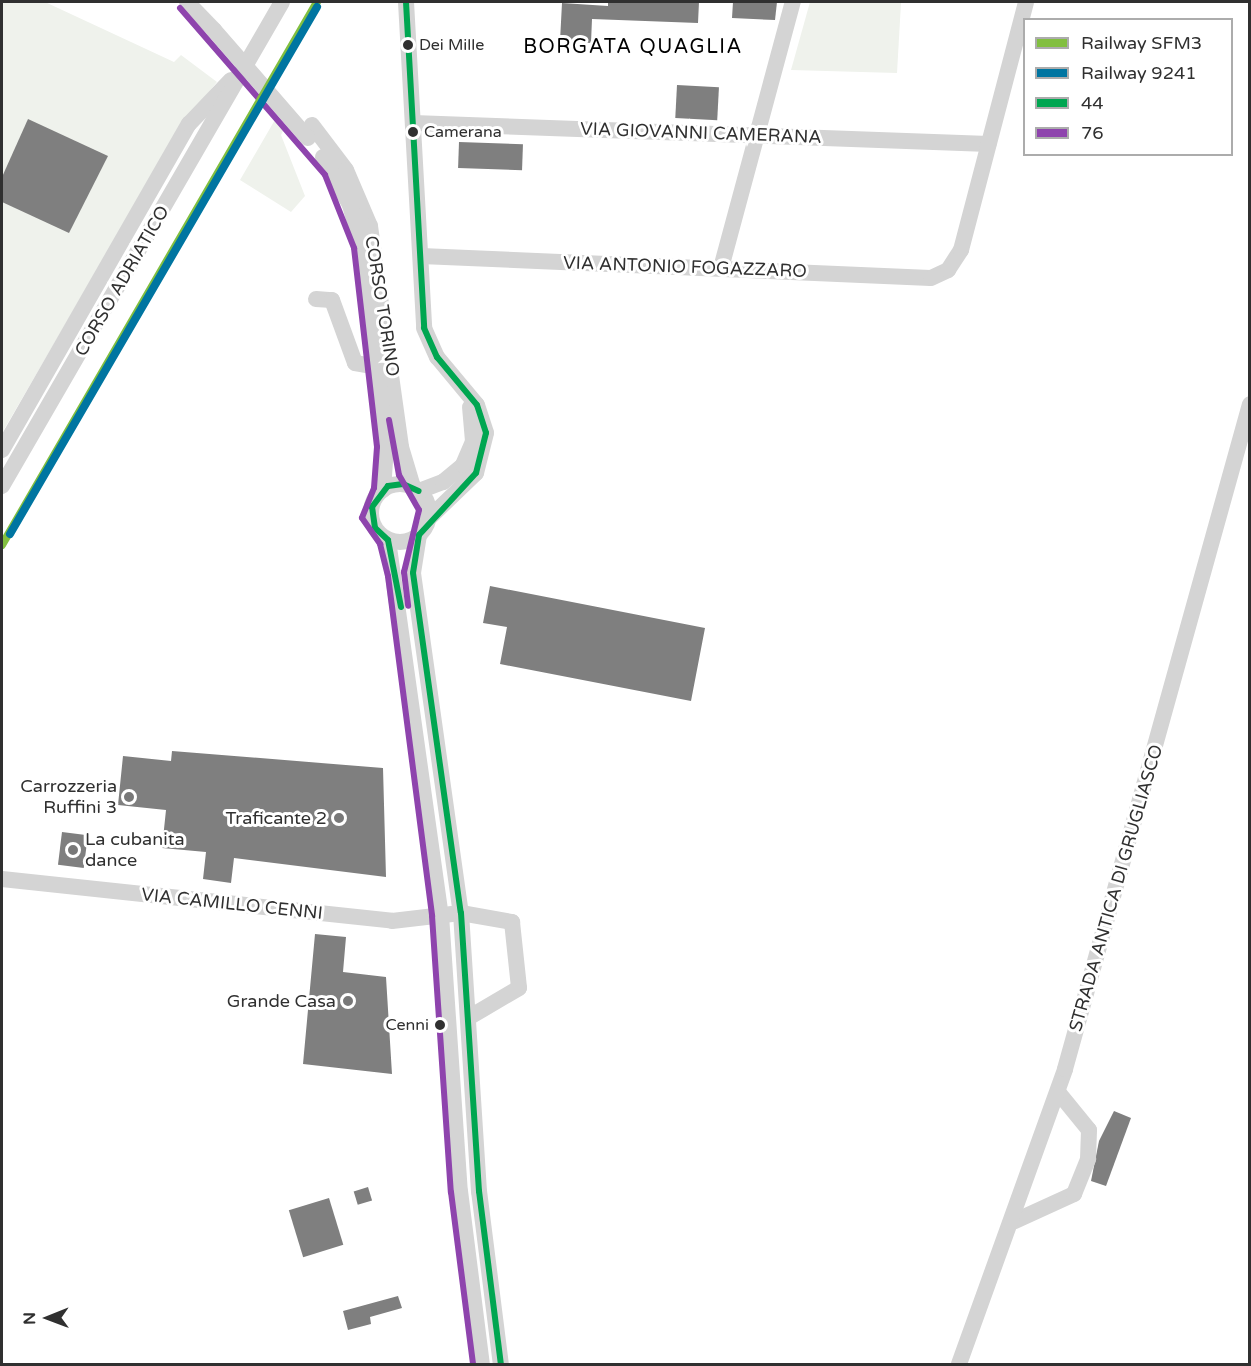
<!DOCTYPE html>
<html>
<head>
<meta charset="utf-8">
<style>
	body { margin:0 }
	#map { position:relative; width:1251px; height:1366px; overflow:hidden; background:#fff; font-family:"Varela Round",sans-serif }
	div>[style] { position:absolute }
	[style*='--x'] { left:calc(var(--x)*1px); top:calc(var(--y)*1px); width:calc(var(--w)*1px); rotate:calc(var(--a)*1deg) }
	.green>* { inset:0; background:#eff2ec }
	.building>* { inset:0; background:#7f7f7f; transform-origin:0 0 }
	.minor>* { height:16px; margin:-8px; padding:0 8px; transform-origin:8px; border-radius:8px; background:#d4d4d4 }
	.minor>.ring { margin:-8px; padding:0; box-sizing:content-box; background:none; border:16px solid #d4d4d4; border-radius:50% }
	.minor-bridge>* { height:16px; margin:-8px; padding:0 8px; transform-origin:8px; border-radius:8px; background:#d4d4d4 }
	.bus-1>* { height:6px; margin:-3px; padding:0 3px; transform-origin:3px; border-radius:3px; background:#00a651 }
	.bus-2>* { height:6px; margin:-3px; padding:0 3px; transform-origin:3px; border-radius:3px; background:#8e44ad }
	.rail-1>* { height:8px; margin:-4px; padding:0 4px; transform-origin:4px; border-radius:4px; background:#82bf40 }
	.rail-2>* { height:8px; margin:-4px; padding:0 4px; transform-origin:4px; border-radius:4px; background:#0075a1 }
	.dots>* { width:16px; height:16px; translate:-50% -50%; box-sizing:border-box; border:3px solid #fff; border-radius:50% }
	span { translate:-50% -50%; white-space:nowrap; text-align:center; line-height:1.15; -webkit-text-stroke:6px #fff; paint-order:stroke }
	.bus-label { font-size:16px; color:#303030 }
	.left { translate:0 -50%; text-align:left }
	.right { translate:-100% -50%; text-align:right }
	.street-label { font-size:18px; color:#303030 }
	.poi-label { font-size:18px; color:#303030 }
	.neighbourhood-label { font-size:20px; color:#000; letter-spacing:1.5px }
	.frame { position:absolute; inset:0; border:3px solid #303030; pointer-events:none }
	.legend { position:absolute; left:1023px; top:18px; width:210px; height:138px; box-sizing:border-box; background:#fff; border:2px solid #acacac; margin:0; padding:8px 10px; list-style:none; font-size:18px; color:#303030 }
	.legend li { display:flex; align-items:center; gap:12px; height:30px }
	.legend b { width:30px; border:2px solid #acacac }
	.north { position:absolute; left:18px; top:1288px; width:60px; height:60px; -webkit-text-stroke:4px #fff; paint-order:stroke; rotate:269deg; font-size:16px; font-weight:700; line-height:24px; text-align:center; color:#303030 }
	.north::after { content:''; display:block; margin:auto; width:21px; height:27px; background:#303030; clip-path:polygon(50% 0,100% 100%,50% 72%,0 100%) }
</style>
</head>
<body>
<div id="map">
	<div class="green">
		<i style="clip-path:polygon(2px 2px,45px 2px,174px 62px,181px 55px,217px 82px,180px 127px,2px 433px)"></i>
		<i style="clip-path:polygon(810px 2px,901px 3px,897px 73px,791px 70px)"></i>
		<i style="clip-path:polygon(276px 118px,285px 127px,281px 135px,305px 196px,291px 212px,240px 180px)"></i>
	</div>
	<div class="building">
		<i style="clip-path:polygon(608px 2px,699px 2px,698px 23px,592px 19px,591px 43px,560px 41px,562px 3px,608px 6px)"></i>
		<i style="clip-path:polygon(733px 2px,777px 2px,775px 20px,732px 18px)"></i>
		<i style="left:677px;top:85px;width:42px;height:33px;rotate:3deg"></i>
		<i style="clip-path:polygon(28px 119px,108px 156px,69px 233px,2px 202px,2px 177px)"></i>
		<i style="left:459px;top:142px;width:64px;height:26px;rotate:2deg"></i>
		<i style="clip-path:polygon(490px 586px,705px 628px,691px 701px,500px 664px,507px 627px,483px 623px)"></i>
		<i style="clip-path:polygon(172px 751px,383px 768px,386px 877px,234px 858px,231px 883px,203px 879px,206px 852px,162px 848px,166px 810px,118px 805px,123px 756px,171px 761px)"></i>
		<i style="left:62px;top:832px;width:26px;height:33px;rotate:7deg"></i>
		<i style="clip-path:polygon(315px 934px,346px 937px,343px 972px,386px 977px,392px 1074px,303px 1064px)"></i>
		<i style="clip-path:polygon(1114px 1111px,1131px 1118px,1106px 1186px,1091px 1181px,1099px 1141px)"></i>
		<i style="left:368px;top:1187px;width:14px;height:15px;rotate:73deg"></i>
		<i style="left:329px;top:1198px;width:49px;height:42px;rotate:73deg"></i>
		<i style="clip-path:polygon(398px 1296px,402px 1308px,370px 1317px,371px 1324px,348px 1330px,343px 1311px)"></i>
	</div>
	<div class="minor">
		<i style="--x:187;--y:2;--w:39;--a:46"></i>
		<i style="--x:406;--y:2;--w:326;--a:86.8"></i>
		<i style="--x:424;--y:328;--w:32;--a:66"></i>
		<i style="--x:437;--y:357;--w:62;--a:50.2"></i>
		<i style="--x:477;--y:405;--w:29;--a:72"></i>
		<i style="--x:486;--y:433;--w:41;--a:104"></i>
		<i style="--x:476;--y:473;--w:66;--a:136.2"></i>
		<i style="--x:413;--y:123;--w:576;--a:2.09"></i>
		<i style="--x:312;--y:125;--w:56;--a:52.9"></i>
		<i style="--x:346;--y:170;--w:61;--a:66.8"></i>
		<i style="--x:370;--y:226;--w:223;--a:82"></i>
		<i style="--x:401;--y:447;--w:42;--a:73.3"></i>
		<i style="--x:323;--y:157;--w:55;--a:60.6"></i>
		<i style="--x:350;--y:205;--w:60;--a:74.6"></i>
		<i style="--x:366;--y:263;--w:185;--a:83.8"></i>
		<i style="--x:386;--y:447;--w:43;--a:94"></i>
		<i style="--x:421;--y:256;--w:510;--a:2.47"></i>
		<i style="--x:931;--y:278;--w:19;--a:-25"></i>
		<i style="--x:948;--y:270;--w:24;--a:-57"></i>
		<i style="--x:961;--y:250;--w:256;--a:-75.3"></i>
		<i style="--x:721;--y:268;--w:276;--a:-74.9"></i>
		<i style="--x:316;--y:299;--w:16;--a:4"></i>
		<i style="--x:332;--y:300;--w:67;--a:69.9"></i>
		<i style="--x:355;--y:363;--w:35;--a:10"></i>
		<i style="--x:2;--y:450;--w:376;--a:-60.2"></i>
		<i style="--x:189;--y:124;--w:61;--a:-46.3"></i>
		<i class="ring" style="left:371px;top:484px;width:42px;height:42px"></i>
		<i style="--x:2;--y:486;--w:559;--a:-59.95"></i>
		<i style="--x:419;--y:491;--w:26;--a:-21"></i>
		<i style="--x:443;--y:482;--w:26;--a:-40"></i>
		<i style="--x:463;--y:465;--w:26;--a:-67"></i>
		<i style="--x:473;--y:441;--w:34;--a:-95"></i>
		<i style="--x:419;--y:535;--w:38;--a:99"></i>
		<i style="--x:413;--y:573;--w:343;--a:82"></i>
		<i style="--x:461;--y:913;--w:279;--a:86.3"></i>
		<i style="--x:479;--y:1191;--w:174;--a:82.8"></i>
		<i style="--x:388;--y:540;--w:379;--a:82"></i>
		<i style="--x:441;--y:915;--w:277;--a:86.1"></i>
		<i style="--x:460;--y:1191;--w:174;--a:82.8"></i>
		<i style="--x:2;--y:879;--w:392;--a:6.1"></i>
		<i style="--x:392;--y:921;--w:69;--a:-6.6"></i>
		<i style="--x:461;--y:913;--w:52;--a:10"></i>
		<i style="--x:512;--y:922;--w:66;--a:83.9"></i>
		<i style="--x:519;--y:988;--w:59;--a:149.5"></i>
		<i style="--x:1015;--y:1221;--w:65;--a:-24.6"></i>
		<i style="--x:1074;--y:1194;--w:38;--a:-68"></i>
		<i style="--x:1088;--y:1159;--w:29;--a:-88"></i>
		<i style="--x:1089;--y:1130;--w:49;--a:-129.2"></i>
		<i style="--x:959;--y:1364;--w:313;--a:-70.2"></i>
		<i style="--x:1065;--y:1069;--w:690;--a:-74.45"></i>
	</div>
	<div class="minor-bridge">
		<i style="--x:214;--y:30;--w:143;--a:49"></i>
	</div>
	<div class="bus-1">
		<i style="--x:406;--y:2;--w:326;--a:86.8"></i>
		<i style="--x:424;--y:328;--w:32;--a:66"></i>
		<i style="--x:437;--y:357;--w:62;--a:50.2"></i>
		<i style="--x:477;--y:405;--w:29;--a:72"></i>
		<i style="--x:486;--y:433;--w:41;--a:104"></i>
		<i style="--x:476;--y:473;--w:84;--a:132.6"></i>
		<i style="--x:419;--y:535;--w:38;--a:99"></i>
		<i style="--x:413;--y:573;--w:343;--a:82"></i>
		<i style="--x:461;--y:913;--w:279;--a:86.3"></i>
		<i style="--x:479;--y:1191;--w:174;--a:82.8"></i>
		<i style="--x:401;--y:607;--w:68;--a:-101"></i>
		<i style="--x:388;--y:540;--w:18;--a:-137"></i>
		<i style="--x:375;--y:528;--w:21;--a:-98"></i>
		<i style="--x:372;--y:507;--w:26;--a:-53"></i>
		<i style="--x:388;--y:486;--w:15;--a:-8"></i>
		<i style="--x:403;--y:484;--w:17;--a:24"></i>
	</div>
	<div class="bus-2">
		<i style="--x:180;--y:8;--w:221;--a:49"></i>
		<i style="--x:325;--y:175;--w:79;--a:68.3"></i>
		<i style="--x:354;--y:248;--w:200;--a:83.4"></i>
		<i style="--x:377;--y:447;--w:41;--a:94.2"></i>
		<i style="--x:374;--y:488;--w:32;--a:112"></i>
		<i style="--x:362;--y:518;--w:32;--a:55"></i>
		<i style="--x:380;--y:544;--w:33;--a:76"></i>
		<i style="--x:388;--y:576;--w:343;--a:82.6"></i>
		<i style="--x:432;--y:916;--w:277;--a:86.1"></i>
		<i style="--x:451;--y:1192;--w:173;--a:82.7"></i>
		<i style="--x:389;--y:420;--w:56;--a:79.7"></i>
		<i style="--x:399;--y:475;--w:40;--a:60.3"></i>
		<i style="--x:419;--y:510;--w:64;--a:103.6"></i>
		<i style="--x:404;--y:572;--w:34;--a:83"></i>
	</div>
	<div class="rail-1">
		<i style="--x:2;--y:545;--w:628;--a:-59.88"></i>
	</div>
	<div class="rail-2">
		<i style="--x:10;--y:534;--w:610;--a:-59.78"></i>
	</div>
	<div class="dots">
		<i style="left:408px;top:45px;background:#303030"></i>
		<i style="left:413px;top:132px;background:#303030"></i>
		<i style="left:129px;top:797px;background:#787878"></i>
		<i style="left:339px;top:818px;background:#787878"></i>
		<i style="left:73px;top:850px;background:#787878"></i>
		<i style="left:348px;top:1001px;background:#787878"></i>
		<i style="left:440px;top:1025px;background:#303030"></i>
	</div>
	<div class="bus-label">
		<span class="left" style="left:419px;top:45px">Dei Mille</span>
		<span class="left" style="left:424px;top:132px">Camerana</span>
		<span class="right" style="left:429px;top:1025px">Cenni</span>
	</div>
	<div class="street-label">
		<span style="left:701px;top:133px;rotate:2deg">VIA GIOVANNI CAMERANA</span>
		<span style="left:685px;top:267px;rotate:2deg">VIA ANTONIO FOGAZZARO</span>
		<span style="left:122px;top:281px;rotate:-60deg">CORSO ADRIATICO</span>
		<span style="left:382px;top:306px;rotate:81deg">CORSO TORINO</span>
		<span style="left:1116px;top:888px;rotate:-74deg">STRADA ANTICA DI GRUGLIASCO</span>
		<span style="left:232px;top:904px;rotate:6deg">VIA CAMILLO CENNI</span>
	</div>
	<div class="poi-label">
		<span class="right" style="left:117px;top:797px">Carrozzeria<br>Ruffini 3</span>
		<span class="right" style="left:327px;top:818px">Traficante 2</span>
		<span class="left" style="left:85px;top:850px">La cubanita<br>dance</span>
		<span class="right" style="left:336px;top:1001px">Grande Casa</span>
	</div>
	<div class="neighbourhood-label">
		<span style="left:633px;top:47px">BORGATA QUAGLIA</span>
	</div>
	<div class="frame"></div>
	<ul class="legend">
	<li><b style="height:8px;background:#82bf40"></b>Railway SFM3</li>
	<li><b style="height:8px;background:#0075a1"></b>Railway 9241</li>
	<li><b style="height:8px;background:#00a651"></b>44</li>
	<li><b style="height:8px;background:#8e44ad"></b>76</li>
	</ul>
	<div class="north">N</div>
</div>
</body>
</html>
